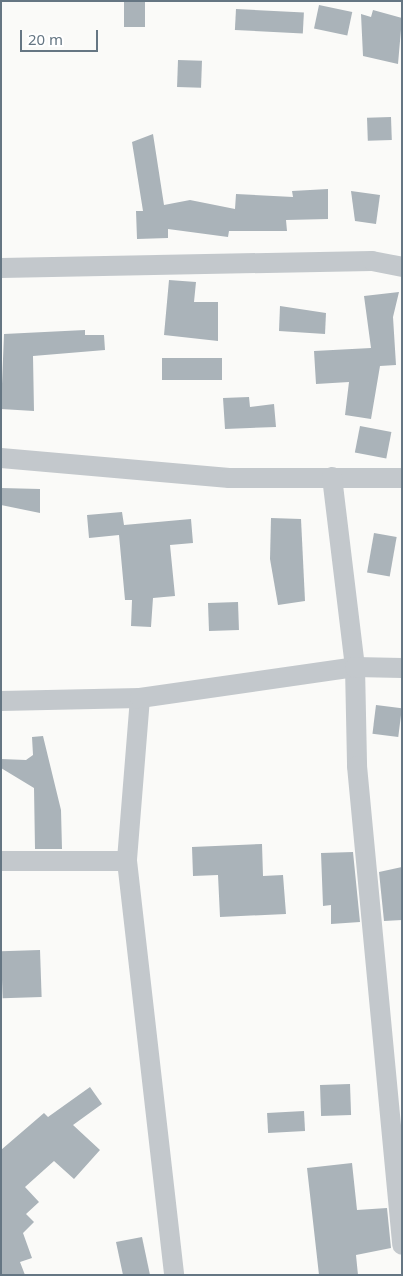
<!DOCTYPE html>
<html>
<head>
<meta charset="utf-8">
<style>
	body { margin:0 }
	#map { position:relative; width:403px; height:1276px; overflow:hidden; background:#fafaf8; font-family:"Noto Sans",sans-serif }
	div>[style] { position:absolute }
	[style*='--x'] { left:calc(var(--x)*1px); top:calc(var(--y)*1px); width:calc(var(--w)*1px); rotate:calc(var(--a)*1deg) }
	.building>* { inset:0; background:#aab3b9; transform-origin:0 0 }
	.minor>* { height:20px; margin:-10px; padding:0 10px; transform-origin:10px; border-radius:10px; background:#c3c8cc }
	span { translate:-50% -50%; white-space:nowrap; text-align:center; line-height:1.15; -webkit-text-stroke:5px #fff; paint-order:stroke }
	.frame { position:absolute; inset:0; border:2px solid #657683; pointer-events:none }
	.scale { position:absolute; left:20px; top:30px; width:78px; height:22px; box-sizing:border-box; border:2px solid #657683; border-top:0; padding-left:6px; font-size:15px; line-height:18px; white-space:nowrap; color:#657683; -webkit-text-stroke:4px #fff; paint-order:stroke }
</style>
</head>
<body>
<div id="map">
	<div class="building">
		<i style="left:124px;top:1px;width:21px;height:26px"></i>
		<i style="left:319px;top:5px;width:34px;height:24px;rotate:12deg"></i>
		<i style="left:236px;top:9px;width:68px;height:21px;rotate:3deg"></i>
		<i style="clip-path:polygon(373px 10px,402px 18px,398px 64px,363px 56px,361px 14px,371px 17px)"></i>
		<i style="left:178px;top:60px;width:24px;height:27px;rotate:2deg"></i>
		<i style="left:391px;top:117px;width:23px;height:24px;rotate:88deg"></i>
		<i style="clip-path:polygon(153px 134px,164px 205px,190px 200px,235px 209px,236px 194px,293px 197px,292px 191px,328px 189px,328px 219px,286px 220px,287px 231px,229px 231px,228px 237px,168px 229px,168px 238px,137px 239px,136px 211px,143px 211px,132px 142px)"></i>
		<i style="clip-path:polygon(351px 191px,380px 195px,376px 224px,355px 221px)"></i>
		<i style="clip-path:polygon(169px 280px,196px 282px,194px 302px,218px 302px,218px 341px,164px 335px)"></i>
		<i style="clip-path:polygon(399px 292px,393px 317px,396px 365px,380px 366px,371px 419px,345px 415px,349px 382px,316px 384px,314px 351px,371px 348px,364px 296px)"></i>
		<i style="clip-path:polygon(280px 306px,326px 313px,325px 334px,279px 331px)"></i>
		<i style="clip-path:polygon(85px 330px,85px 335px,104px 335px,105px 350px,33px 356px,34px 411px,1px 409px,4px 334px)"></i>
		<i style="left:222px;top:358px;width:22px;height:60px;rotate:90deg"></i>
		<i style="clip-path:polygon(249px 397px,250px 407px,274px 404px,276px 427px,225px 429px,223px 398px)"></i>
		<i style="left:360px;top:426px;width:32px;height:27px;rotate:11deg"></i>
		<i style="clip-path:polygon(1px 488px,40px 489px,40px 513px,1px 505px)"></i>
		<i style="clip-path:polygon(122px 512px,124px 525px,191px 519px,193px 543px,170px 545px,175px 596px,153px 598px,151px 627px,131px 626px,132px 600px,125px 600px,119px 535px,89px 538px,87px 515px)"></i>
		<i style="clip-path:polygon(271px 518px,301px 519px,305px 601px,278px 605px,270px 559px)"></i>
		<i style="left:374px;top:533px;width:23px;height:40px;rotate:10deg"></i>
		<i style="left:238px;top:602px;width:28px;height:30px;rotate:88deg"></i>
		<i style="left:376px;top:705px;width:26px;height:29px;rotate:7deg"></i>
		<i style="clip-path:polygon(43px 736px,61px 810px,62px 849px,35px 849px,34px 788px,1px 768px,1px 759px,26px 760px,33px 755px,32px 737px)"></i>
		<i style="clip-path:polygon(262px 844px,263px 876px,283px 875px,286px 914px,220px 917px,218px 875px,193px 876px,192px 847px)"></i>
		<i style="clip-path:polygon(353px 852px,360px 922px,331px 924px,331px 905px,323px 906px,321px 853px)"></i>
		<i style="clip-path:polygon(402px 867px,402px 920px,384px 921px,379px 872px)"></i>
		<i style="left:40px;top:950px;width:47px;height:39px;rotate:88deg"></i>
		<i style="left:350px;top:1084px;width:31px;height:30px;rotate:88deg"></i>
		<i style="clip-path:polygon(90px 1087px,102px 1104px,73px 1125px,100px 1150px,74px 1179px,54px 1161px,25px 1187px,39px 1202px,26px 1214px,34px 1222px,23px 1233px,32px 1258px,20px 1262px,25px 1275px,1px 1275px,1px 1150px,44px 1113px,48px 1117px)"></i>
		<i style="left:304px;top:1111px;width:20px;height:37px;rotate:87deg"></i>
		<i style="clip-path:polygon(352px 1163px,357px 1210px,387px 1208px,391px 1248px,356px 1255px,358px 1275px,319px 1275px,307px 1168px)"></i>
		<i style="clip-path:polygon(142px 1237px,150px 1275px,123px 1275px,116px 1242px)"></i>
	</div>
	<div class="minor">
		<i style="--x:1;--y:268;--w:371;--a:-1.1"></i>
		<i style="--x:372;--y:261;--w:31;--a:11"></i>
		<i style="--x:1;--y:458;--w:229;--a:5"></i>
		<i style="--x:229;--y:478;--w:173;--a:0"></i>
		<i style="--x:332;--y:477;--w:191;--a:83.1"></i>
		<i style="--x:355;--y:667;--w:99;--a:88.8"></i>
		<i style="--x:357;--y:766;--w:481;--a:84.6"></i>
		<i style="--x:140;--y:698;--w:164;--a:94.6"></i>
		<i style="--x:127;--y:861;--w:417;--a:83.5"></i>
		<i style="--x:1;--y:701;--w:139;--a:-1.2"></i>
		<i style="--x:140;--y:698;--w:217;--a:-8.2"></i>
		<i style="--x:355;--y:667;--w:47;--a:1.2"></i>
		<i style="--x:1;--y:861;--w:126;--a:0"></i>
	</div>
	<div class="frame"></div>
	<div class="scale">20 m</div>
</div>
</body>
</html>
